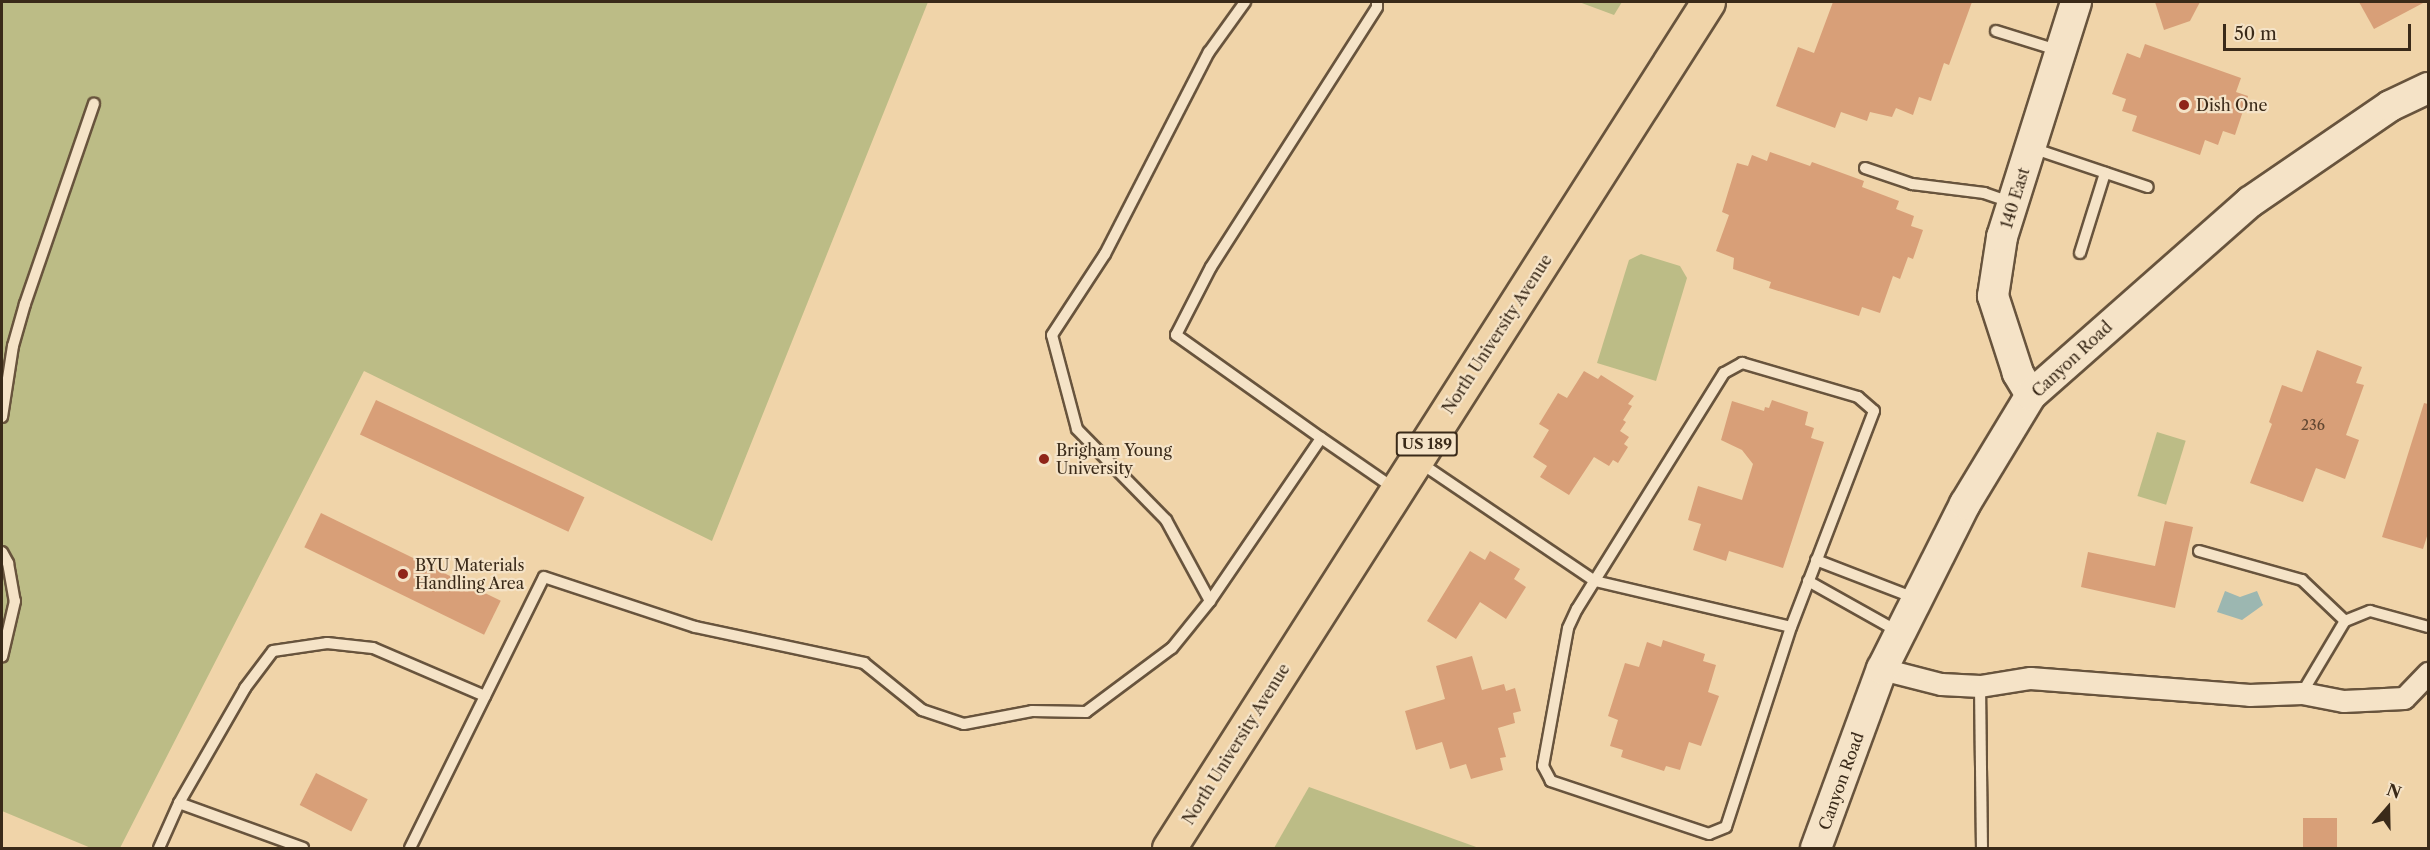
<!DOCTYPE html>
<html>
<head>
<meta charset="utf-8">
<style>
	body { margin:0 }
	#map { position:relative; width:2430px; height:850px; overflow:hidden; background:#f0d4a9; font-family:"Libre Caslon Text",serif }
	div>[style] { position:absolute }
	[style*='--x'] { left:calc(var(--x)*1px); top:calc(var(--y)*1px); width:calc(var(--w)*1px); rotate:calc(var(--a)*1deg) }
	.green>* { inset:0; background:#bcbc86; transform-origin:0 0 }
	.water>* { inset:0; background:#9cb7b1 }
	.building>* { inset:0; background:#d89f78; transform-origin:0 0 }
	.roads { filter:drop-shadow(2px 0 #68543d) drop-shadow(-2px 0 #68543d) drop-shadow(0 2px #68543d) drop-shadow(0 -2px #68543d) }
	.lane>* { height:10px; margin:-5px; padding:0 5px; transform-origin:5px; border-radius:5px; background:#f5e3c7 }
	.street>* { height:21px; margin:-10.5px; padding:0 10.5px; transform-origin:10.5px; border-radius:10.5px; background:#f5e3c7 }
	.secondary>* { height:30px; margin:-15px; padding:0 15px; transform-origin:15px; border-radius:15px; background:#f5e3c7 }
	.highway>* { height:33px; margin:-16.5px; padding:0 16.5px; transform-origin:16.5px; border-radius:16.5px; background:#f0d4a9 }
	.dots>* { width:16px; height:16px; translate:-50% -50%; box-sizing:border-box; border:3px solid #f5e3c7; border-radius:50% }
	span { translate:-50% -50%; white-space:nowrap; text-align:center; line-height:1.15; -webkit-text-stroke:4.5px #f5e3c7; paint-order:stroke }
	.number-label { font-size:14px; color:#624731 }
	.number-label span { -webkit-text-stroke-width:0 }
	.shield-label span { padding:2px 4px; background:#f5e3c7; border:2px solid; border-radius:4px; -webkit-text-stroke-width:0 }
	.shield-label { font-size:15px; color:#3a2a19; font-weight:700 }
	.poi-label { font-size:16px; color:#3a2a19 }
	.left { translate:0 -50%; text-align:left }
	.street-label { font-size:16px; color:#3a2a19 }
	.frame { position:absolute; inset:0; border:3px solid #3a2a19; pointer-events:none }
	.north { position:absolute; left:2358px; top:778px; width:60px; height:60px; -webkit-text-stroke:4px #f5e3c7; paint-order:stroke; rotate:20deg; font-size:16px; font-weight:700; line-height:24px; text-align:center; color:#3a2a19 }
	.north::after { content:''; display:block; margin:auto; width:21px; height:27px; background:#3a2a19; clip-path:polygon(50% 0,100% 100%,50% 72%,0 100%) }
	.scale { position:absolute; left:2223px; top:24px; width:188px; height:27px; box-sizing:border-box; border:3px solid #3a2a19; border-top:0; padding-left:8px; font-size:18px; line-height:21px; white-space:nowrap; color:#3a2a19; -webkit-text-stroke:4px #f5e3c7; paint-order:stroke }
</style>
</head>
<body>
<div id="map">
	<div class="green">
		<i style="clip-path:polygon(2px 2px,928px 2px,712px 541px,364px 371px,120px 848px,91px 848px,2px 811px)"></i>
		<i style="clip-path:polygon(1579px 2px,1622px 2px,1614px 15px)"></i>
		<i style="clip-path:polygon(1641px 254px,1680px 266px,1687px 278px,1656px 381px,1597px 363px,1629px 260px)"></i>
		<i style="left:2157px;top:432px;width:30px;height:67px;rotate:17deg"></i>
		<i style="clip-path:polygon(1309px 787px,1479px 848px,1274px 848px)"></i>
	</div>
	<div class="water">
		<i style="clip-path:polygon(2225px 591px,2240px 597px,2257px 591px,2263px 605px,2242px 620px,2217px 612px)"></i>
	</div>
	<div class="building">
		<i style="clip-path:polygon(1833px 2px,1972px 2px,1949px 65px,1944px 63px,1931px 101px,1919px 97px,1913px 115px,1896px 108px,1892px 117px,1870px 112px,1867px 121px,1841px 112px,1835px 128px,1776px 106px,1798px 47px,1814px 53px)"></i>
		<i style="clip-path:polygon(2155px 2px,2200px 2px,2190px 21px,2164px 30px)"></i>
		<i style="clip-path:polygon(2359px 2px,2425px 2px,2374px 29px)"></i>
		<i style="clip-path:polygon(2145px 44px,2241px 78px,2236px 92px,2248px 96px,2235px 135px,2223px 131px,2218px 145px,2205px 140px,2200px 155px,2132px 131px,2137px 116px,2122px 111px,2126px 99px,2112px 94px,2127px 53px,2140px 58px)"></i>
		<i style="clip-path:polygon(1770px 152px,1810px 166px,1812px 162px,1864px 181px,1862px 187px,1899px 201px,1896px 209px,1914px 216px,1911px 226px,1923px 230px,1913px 259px,1908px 257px,1900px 279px,1893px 276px,1880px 313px,1862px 307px,1859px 316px,1769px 288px,1771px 282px,1733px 269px,1734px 258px,1716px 251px,1729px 215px,1722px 212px,1737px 163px,1748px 166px,1752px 155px,1767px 161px)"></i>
		<i style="clip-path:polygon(2317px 350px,2362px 367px,2356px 383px,2364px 385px,2346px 435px,2359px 440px,2345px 479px,2316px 468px,2303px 502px,2250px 483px,2272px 424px,2269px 422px,2282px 385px,2302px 392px)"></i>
		<i style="clip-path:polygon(1584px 371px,1598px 379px,1601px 375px,1634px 396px,1628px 404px,1632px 406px,1623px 420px,1626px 422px,1620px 431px,1629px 437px,1624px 444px,1628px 447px,1618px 463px,1613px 460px,1609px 466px,1594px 457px,1569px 495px,1540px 477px,1547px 466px,1533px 457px,1549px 430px,1539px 424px,1558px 393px,1567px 398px)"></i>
		<i style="left:376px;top:400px;width:230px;height:38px;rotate:25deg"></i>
		<i style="clip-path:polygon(1772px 400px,1808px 412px,1805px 425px,1814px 428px,1811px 438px,1824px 442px,1783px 568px,1729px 551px,1726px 561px,1693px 550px,1701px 524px,1688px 520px,1698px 486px,1742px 500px,1753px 464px,1742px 450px,1721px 440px,1732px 401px,1764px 411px,1765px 407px,1769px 408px)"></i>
		<i style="clip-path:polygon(2424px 403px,2428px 404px,2428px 533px,2423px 549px,2382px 537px)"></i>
		<i style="left:321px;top:513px;width:200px;height:38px;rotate:26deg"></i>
		<i style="clip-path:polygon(2165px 521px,2193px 527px,2175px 608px,2081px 587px,2088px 552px,2155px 566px)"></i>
		<i style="clip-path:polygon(1470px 551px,1485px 560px,1490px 551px,1520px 569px,1514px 579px,1526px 587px,1506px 619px,1480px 602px,1456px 639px,1427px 621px)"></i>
		<i style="clip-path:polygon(1663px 640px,1705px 654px,1703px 661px,1716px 665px,1708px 692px,1719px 696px,1701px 746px,1689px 742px,1680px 770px,1666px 766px,1664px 771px,1621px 757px,1623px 750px,1610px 746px,1618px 720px,1608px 716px,1625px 663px,1639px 667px,1647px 642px,1661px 647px)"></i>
		<i style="clip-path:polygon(1472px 656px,1482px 690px,1504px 684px,1506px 691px,1515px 688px,1521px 711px,1513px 713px,1515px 723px,1498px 728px,1506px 757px,1500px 758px,1503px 770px,1471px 779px,1466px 764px,1450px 769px,1442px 742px,1416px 750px,1405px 711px,1445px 699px,1436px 666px)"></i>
		<i style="left:316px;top:773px;width:58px;height:36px;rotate:27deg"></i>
		<i style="left:2303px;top:818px;width:34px;height:31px"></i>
	</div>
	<div class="roads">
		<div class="lane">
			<i style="--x:1996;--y:31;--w:64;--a:17.3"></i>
			<i style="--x:2032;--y:148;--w:122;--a:18.6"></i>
			<i style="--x:1865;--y:168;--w:50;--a:18.8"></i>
			<i style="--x:1912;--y:184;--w:73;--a:7.1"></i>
			<i style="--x:1984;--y:193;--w:28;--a:19"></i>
			<i style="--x:2080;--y:253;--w:84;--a:-72.6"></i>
			<i style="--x:1742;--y:363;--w:121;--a:16.3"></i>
			<i style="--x:1858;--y:397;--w:21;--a:41"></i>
			<i style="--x:1874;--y:411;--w:231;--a:111"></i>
			<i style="--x:1791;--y:627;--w:210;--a:108"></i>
			<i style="--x:1726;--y:827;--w:18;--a:158"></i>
			<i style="--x:1709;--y:834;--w:167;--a:-161.5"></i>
			<i style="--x:1551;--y:781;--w:17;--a:-118"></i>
			<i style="--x:1543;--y:766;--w:140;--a:-79.7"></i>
			<i style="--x:1568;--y:628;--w:21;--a:-65"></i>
			<i style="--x:1577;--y:609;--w:278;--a:-58.1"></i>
			<i style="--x:1724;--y:373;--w:21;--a:-29"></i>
			<i style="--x:2;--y:417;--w:72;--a:-81.2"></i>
			<i style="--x:13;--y:346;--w:44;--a:-74.1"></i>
			<i style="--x:25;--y:304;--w:212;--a:-71"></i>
			<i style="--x:1321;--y:438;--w:90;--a:34.6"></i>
			<i style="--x:1419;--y:462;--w:212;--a:34.1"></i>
			<i style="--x:1595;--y:581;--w:201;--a:13.2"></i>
			<i style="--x:2199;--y:551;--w:107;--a:15.7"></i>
			<i style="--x:2302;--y:580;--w:59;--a:43.6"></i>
			<i style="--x:2345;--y:621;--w:27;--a:-22"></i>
			<i style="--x:2370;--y:611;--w:60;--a:15.4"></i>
			<i style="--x:2;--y:552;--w:13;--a:61"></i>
			<i style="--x:8;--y:563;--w:39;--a:80"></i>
			<i style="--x:15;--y:601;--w:57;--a:103.1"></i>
			<i style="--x:1816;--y:560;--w:108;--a:21.1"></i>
			<i style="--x:1808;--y:581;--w:104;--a:29.3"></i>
			<i style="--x:1210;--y:601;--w:92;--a:-118.5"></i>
			<i style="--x:1166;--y:520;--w:127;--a:-134.4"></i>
			<i style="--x:1077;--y:429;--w:97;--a:-104.9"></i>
			<i style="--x:1052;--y:335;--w:97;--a:-56.8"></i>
			<i style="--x:1105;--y:254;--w:227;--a:-62.8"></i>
			<i style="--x:1209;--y:52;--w:62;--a:-54.2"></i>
			<i style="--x:1980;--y:686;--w:162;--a:89.3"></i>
			<i style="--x:2302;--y:693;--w:84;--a:-59.2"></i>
			<i style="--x:179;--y:803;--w:132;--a:19.9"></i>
			<i style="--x:159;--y:848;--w:49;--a:-66"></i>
			<i style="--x:179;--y:803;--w:133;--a:-60.1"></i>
			<i style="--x:245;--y:688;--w:46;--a:-52.9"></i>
			<i style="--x:273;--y:651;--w:55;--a:-8.4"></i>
			<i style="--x:327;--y:643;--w:46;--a:6.2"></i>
			<i style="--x:373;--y:648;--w:122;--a:23.2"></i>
			<i style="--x:410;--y:848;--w:302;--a:-63.7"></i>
			<i style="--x:544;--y:577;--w:159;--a:18.3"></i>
			<i style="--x:695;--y:627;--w:173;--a:12"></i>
			<i style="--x:864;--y:663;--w:75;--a:39"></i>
			<i style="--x:922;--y:710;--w:44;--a:18.4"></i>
			<i style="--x:964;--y:724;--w:69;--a:-10.8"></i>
			<i style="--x:1032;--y:711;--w:54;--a:1.1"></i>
			<i style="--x:1086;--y:712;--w:107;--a:-36.7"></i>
			<i style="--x:1172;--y:648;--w:60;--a:-51"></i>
			<i style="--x:1210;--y:601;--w:197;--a:-55.7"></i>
			<i style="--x:1321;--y:438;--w:178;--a:-144.6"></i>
			<i style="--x:1176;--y:335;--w:76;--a:-62.8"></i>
			<i style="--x:1211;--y:267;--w:308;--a:-57.4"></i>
			<i style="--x:1377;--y:7;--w:5;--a:-90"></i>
		</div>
		<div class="street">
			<i style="--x:1882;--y:669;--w:61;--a:14.3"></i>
			<i style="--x:1941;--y:684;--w:39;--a:3"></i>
			<i style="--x:1980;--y:686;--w:51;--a:-9.1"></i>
			<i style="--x:2030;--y:678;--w:220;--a:4.4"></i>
			<i style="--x:2249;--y:695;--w:53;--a:-2.2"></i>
			<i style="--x:2302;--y:693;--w:42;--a:11"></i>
			<i style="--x:2343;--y:701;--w:61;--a:-2.8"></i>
			<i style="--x:2404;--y:698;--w:35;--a:-46"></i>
		</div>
		<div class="secondary">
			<i style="--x:2031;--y:395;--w:26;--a:-121"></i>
			<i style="--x:2018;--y:373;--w:81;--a:-108"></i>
			<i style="--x:1993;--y:296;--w:60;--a:-81.3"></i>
			<i style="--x:2002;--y:237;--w:246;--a:-72.5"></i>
			<i style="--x:1816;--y:848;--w:191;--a:-69.8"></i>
			<i style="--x:1882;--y:669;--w:185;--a:-63.3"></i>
			<i style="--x:1965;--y:504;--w:127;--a:-58.8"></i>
			<i style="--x:2031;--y:395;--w:292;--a:-41.4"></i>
			<i style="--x:2250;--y:202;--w:170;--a:-34.4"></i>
			<i style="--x:2390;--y:106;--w:42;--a:-25.3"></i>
		</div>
		<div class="highway">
			<i style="--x:1169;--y:848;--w:1003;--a:-57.5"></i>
		</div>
	</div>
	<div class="dots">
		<i style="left:2184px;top:105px;background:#8f2418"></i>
		<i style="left:1044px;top:459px;background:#8f2418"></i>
		<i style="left:403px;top:574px;background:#8f2418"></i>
	</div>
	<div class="number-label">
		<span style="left:2313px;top:425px">236</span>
	</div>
	<div class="shield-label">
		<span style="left:1427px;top:444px">US 189</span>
	</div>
	<div class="poi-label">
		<span class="left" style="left:2196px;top:105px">Dish One</span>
		<span class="left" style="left:1056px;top:459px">Brigham Young<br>University</span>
		<span class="left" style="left:415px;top:574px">BYU Materials<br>Handling Area</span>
	</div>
	<div class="street-label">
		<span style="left:2015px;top:198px;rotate:-73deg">140 East</span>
		<span style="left:1497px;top:334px;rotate:-57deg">North University Avenue</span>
		<span style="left:2072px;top:359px;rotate:-43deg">Canyon Road</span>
		<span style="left:1236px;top:744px;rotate:-58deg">North University Avenue</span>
		<span style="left:1841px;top:781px;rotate:-70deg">Canyon Road</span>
	</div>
	<div class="frame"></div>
	<div class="north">N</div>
	<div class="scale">50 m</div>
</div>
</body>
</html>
